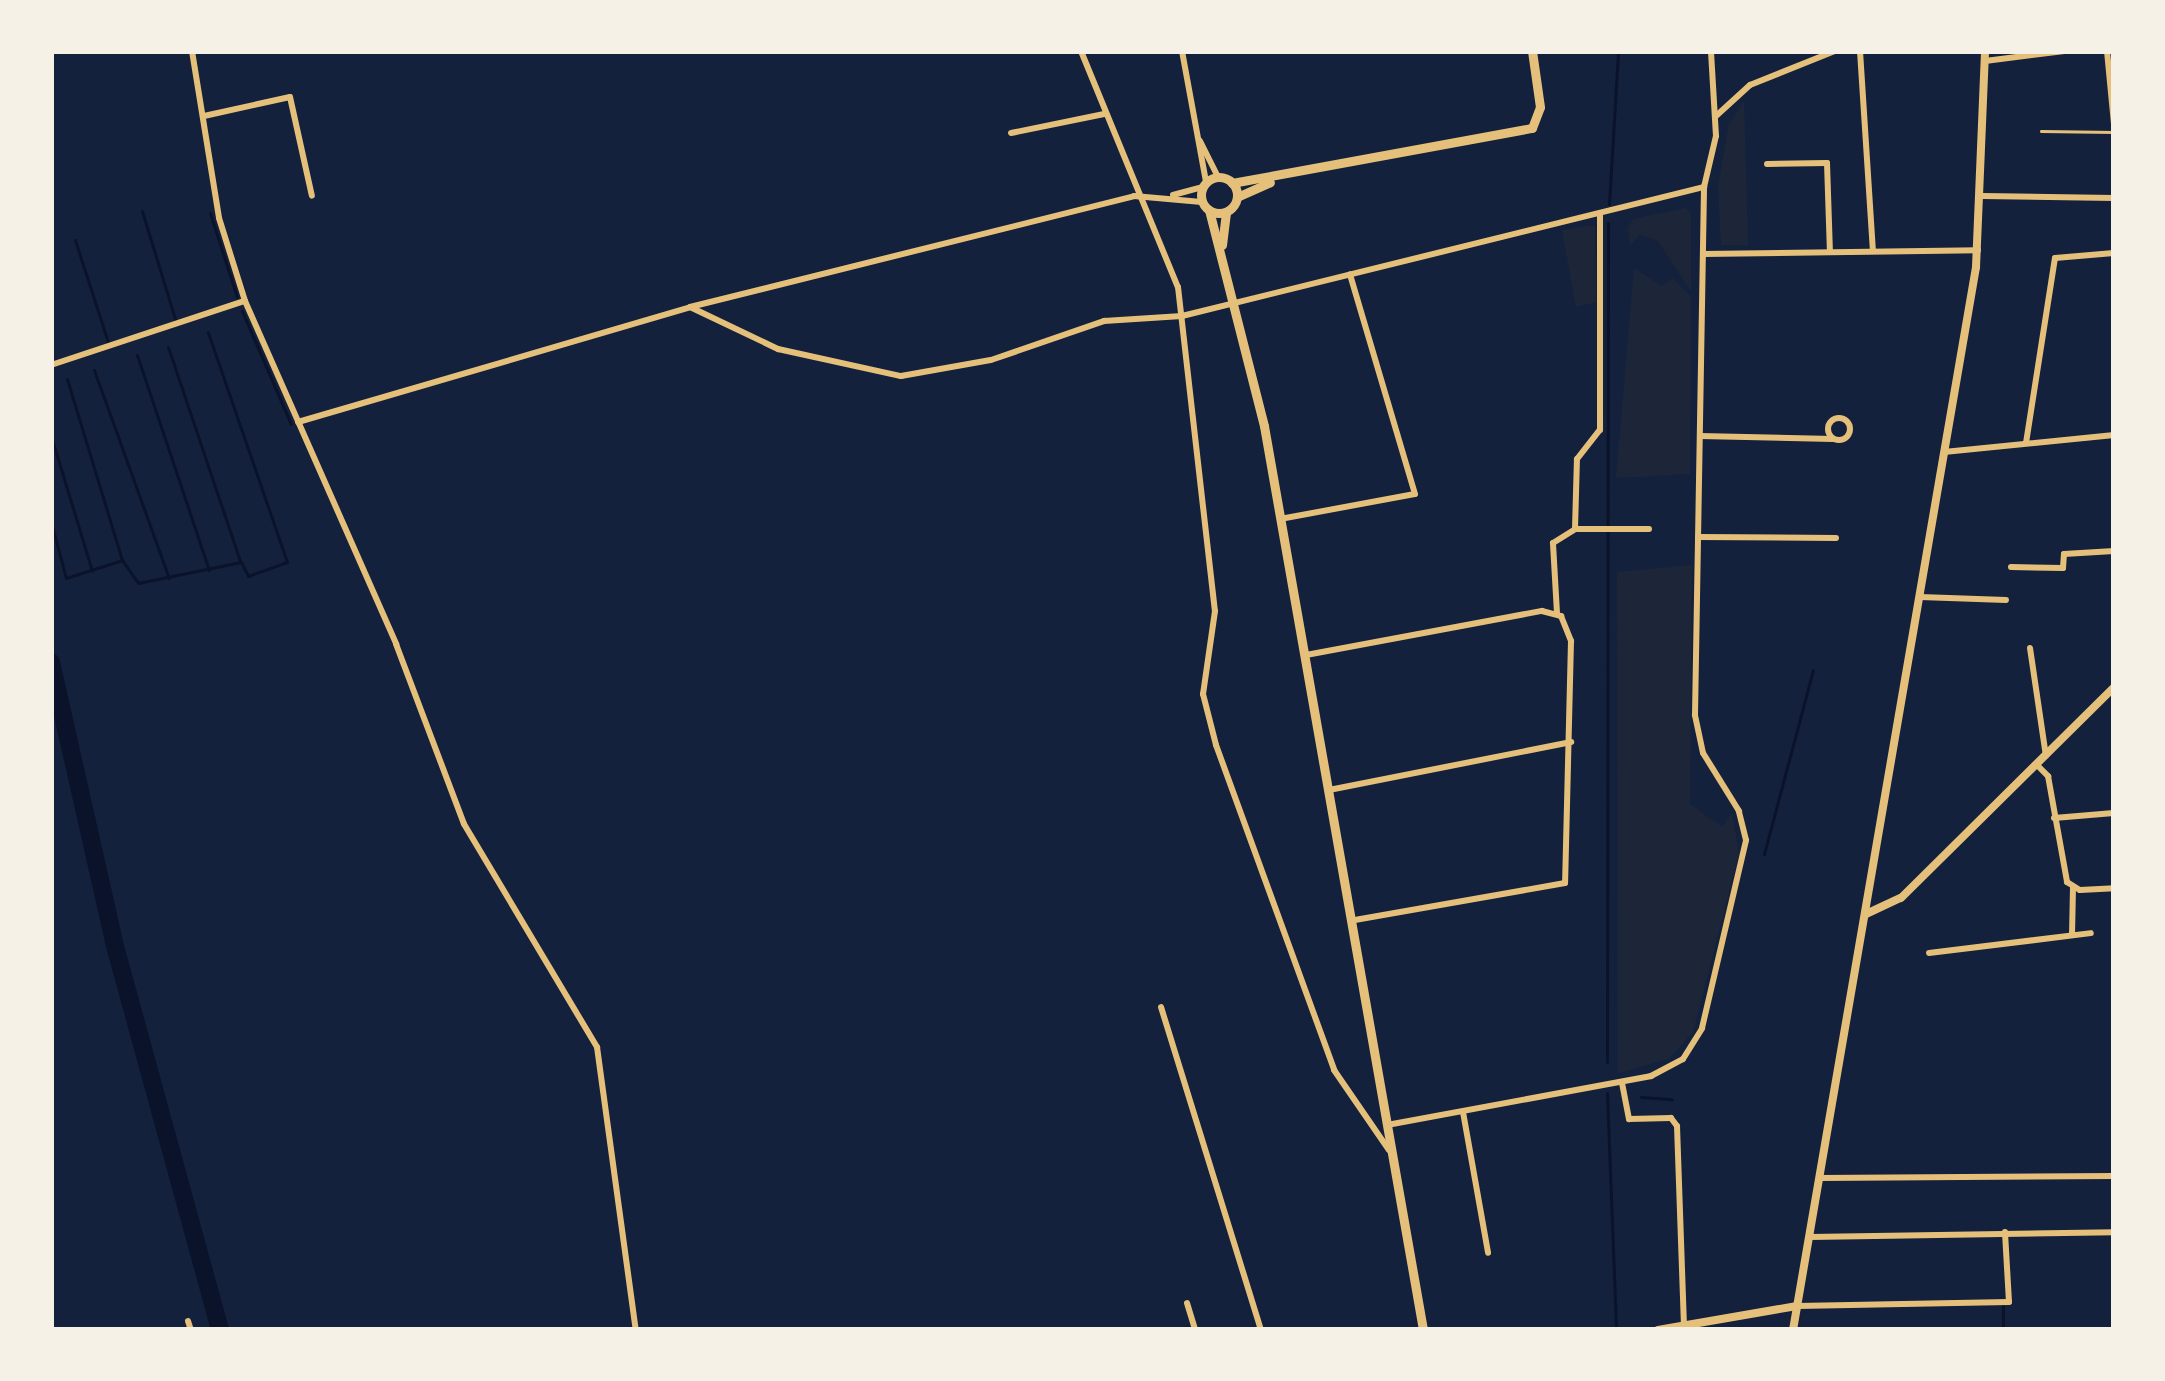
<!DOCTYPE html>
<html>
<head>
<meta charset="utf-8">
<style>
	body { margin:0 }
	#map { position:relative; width:2165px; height:1381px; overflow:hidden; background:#14213d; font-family:Rubik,sans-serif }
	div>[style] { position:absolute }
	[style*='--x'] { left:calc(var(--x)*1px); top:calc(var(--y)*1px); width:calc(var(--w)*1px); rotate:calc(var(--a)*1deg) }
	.green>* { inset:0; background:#1d2539 }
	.stream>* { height:3px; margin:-1.5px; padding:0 1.5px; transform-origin:1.5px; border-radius:1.5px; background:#0b132b }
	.river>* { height:18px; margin:-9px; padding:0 9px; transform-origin:9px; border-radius:9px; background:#0b132b }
	.service>* { height:3px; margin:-1.5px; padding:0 1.5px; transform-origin:1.5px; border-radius:1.5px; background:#e5c07b }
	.minor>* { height:6px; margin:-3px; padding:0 3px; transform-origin:3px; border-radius:3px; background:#e5c07b }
	.minor>.ring { margin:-3px; padding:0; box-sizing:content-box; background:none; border:6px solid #e5c07b; border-radius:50% }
	.tertiary>* { height:8px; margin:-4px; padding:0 4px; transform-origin:4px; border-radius:4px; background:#e5c07b }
	.primary>* { height:9px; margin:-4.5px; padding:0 4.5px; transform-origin:4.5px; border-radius:4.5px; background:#e5c07b }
	.primary>.ring { margin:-4.5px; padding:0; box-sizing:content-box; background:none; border:9px solid #e5c07b; border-radius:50% }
	span { translate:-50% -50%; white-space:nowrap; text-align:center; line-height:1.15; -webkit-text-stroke:12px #f6f1e7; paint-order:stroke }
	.frame { position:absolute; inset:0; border:54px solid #f6f1e7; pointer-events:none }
</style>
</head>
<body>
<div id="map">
	<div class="green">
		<i style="clip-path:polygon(1744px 101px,1748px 245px,1721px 245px,1718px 186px,1729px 124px)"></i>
		<i style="clip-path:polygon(1686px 208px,1691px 215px,1691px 291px,1657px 240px,1640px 235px,1630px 245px,1628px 228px,1633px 219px)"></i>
		<i style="clip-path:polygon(1595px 225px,1596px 302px,1576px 307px,1562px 230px)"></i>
		<i style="clip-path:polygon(1634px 268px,1662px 286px,1672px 278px,1691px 297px,1690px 474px,1616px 478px)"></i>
		<i style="clip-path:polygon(1692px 565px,1690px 804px,1722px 827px,1732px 813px,1739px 854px,1693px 1032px,1669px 1059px,1618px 1073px,1617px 572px)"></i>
	</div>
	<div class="stream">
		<i style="--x:1609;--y:204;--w:153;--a:-86.6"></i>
		<i style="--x:142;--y:211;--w:113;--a:73"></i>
		<i style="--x:210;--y:213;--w:88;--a:72.2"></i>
		<i style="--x:75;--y:240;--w:107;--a:72.1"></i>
		<i style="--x:242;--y:311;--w:123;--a:66.6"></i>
		<i style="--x:168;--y:347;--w:226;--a:71.4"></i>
		<i style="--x:137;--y:355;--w:227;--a:71.5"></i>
		<i style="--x:94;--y:370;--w:221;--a:70.2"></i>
		<i style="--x:67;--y:379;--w:189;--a:73.1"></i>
		<i style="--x:51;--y:436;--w:141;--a:73.1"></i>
		<i style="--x:51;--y:522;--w:58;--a:75"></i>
		<i style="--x:66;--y:578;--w:59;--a:-17.8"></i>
		<i style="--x:122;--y:560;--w:28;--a:55"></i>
		<i style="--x:138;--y:583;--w:105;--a:-11.5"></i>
		<i style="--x:241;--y:562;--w:16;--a:63"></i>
		<i style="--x:248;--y:576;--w:41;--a:-19.7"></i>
		<i style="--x:287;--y:562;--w:243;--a:-109"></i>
		<i style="--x:1764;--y:854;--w:190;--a:-75.1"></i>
		<i style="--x:1607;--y:1062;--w:839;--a:-89.93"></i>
		<i style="--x:1607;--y:1093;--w:233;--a:87.8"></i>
		<i style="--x:1641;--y:1097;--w:31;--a:4"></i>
		<i style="--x:2003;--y:1304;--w:26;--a:90"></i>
	</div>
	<div class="river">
		<i style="--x:51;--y:662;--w:291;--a:77.3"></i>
		<i style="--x:115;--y:946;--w:398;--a:74.7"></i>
	</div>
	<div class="service">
		<i style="--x:2041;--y:131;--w:73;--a:0.8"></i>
	</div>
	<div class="minor">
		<i style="--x:192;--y:51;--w:169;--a:80.8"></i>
		<i style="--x:219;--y:218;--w:87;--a:72.6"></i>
		<i style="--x:245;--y:301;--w:375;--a:66.2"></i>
		<i style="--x:396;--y:644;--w:192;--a:69.3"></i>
		<i style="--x:464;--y:824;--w:260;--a:59.2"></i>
		<i style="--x:597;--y:1047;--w:286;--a:82.2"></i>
		<i style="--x:1081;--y:51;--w:255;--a:67.7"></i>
		<i style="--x:1178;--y:287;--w:326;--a:83.5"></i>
		<i style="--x:1215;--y:611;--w:84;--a:98.2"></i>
		<i style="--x:1203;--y:694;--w:53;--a:75.7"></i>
		<i style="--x:1216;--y:745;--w:346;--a:70"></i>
		<i style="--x:1334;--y:1070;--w:97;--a:55.5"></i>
		<i style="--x:1182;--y:51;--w:133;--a:79.6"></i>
		<i style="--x:1860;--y:51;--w:200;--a:86.3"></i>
		<i style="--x:2107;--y:51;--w:73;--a:84.5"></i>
		<i style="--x:1985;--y:61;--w:80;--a:-7.2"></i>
		<i style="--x:204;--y:116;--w:88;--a:-12.5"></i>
		<i style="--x:290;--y:97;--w:101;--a:77.5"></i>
		<i style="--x:1716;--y:116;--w:46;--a:-42.4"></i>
		<i style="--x:1750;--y:85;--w:92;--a:-21.8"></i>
		<i style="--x:1011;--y:133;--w:95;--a:-11.5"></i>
		<i style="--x:1200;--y:141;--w:40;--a:63.4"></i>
		<i style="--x:1767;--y:164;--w:60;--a:-1"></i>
		<i style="--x:1827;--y:163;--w:89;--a:88.1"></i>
		<i style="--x:1173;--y:195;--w:31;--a:-15"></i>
		<i style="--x:1983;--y:196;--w:131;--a:0.9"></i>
		<i style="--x:1703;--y:254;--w:275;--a:-0.8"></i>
		<i style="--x:690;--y:307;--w:98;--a:25.5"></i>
		<i style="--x:778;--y:349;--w:126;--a:12.4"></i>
		<i style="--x:901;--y:376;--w:91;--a:-10.1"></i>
		<i style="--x:991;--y:360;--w:120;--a:-19"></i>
		<i style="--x:1104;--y:321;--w:78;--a:-3.7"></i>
		<i style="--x:1182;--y:316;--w:538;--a:-13.88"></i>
		<i style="--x:51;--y:365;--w:204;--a:-18.3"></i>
		<i class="ring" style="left:1828px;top:418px;width:16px;height:16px"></i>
		<i style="--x:298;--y:422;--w:409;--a:-16.3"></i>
		<i style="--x:690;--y:307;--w:458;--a:-14"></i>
		<i style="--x:1134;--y:196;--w:68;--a:5"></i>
		<i style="--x:1700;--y:436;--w:133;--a:1.3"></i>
		<i style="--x:2026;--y:443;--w:187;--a:-81.1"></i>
		<i style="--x:2055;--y:258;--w:59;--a:-4.8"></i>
		<i style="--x:1944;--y:452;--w:171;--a:-5.7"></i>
		<i style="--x:1280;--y:519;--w:137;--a:-10.5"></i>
		<i style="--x:1415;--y:494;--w:229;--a:-106.5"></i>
		<i style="--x:1575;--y:529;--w:74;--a:0"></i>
		<i style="--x:1698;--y:537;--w:138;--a:0.4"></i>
		<i style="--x:2011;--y:567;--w:52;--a:1.1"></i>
		<i style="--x:2063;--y:568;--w:14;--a:-86"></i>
		<i style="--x:2064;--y:554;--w:50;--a:-3.4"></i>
		<i style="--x:1920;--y:597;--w:86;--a:2"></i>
		<i style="--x:1557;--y:613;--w:70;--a:-93.3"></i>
		<i style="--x:1553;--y:543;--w:26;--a:-32"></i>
		<i style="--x:1575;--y:529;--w:70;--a:-88.4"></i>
		<i style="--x:1577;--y:459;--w:37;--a:-52"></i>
		<i style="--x:1600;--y:430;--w:214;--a:-90"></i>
		<i style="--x:2030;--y:648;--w:109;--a:81.6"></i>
		<i style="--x:1306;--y:655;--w:240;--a:-10.6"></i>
		<i style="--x:1542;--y:611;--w:20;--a:15"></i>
		<i style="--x:1561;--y:616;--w:27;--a:68"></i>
		<i style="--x:1571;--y:641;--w:242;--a:91.4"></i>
		<i style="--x:1565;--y:883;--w:212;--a:170"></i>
		<i style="--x:2037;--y:765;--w:16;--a:45"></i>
		<i style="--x:2048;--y:776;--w:108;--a:79.8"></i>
		<i style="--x:2067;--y:882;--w:15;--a:32"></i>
		<i style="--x:2080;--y:890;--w:34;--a:-3"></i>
		<i style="--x:1329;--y:790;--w:247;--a:-11.2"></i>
		<i style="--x:2054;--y:818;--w:60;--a:-4.8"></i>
		<i style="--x:2072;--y:935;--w:47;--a:-88.8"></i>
		<i style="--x:1929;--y:953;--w:163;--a:-7"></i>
		<i style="--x:1161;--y:1007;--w:338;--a:72.8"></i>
		<i style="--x:1622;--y:1083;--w:37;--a:79"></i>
		<i style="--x:1629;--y:1119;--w:42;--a:-1.4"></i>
		<i style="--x:1671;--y:1118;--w:10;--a:53"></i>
		<i style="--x:1677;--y:1126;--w:199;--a:88"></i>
		<i style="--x:1463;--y:1112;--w:143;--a:79.9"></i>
		<i style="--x:1387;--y:1125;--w:269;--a:-10.5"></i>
		<i style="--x:1651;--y:1076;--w:36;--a:-28"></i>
		<i style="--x:1683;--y:1059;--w:36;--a:-58"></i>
		<i style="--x:1702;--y:1028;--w:193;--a:-76.8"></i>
		<i style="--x:1746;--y:840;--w:30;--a:-104"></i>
		<i style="--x:1739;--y:811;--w:68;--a:-121.8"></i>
		<i style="--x:1703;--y:753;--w:39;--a:-102"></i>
		<i style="--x:1695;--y:715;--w:528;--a:-89.02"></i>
		<i style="--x:1704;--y:187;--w:52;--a:-76.8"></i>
		<i style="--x:1716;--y:136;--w:85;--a:-93.4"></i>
		<i style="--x:1819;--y:1178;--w:295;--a:-0.4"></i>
		<i style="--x:1810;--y:1237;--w:304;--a:-0.9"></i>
		<i style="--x:1187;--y:1303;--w:28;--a:73"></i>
		<i style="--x:1797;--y:1306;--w:212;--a:-1.1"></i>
		<i style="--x:2009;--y:1302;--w:70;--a:-93.3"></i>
		<i style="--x:188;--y:1321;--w:9;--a:72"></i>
	</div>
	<div class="tertiary">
		<i style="--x:1866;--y:914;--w:38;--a:-25"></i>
		<i style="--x:1901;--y:898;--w:300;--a:-44.7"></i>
		<i style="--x:1658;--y:1330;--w:141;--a:-9.8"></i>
		<i style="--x:1793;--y:1330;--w:1079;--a:-80.23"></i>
		<i style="--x:1976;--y:267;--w:216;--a:-87.6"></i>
	</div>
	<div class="primary">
		<i class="ring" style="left:1201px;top:177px;width:27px;height:27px"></i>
		<i style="--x:1232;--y:183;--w:305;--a:-10.4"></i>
		<i style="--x:1532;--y:128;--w:22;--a:-69"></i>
		<i style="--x:1540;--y:107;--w:57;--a:-98.1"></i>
		<i style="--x:1237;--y:197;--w:36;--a:-24"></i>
		<i style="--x:1209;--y:210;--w:223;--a:75.7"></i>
		<i style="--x:1264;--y:426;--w:918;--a:80.02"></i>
		<i style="--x:1222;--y:245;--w:33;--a:-83"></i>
	</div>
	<div class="frame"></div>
</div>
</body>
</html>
